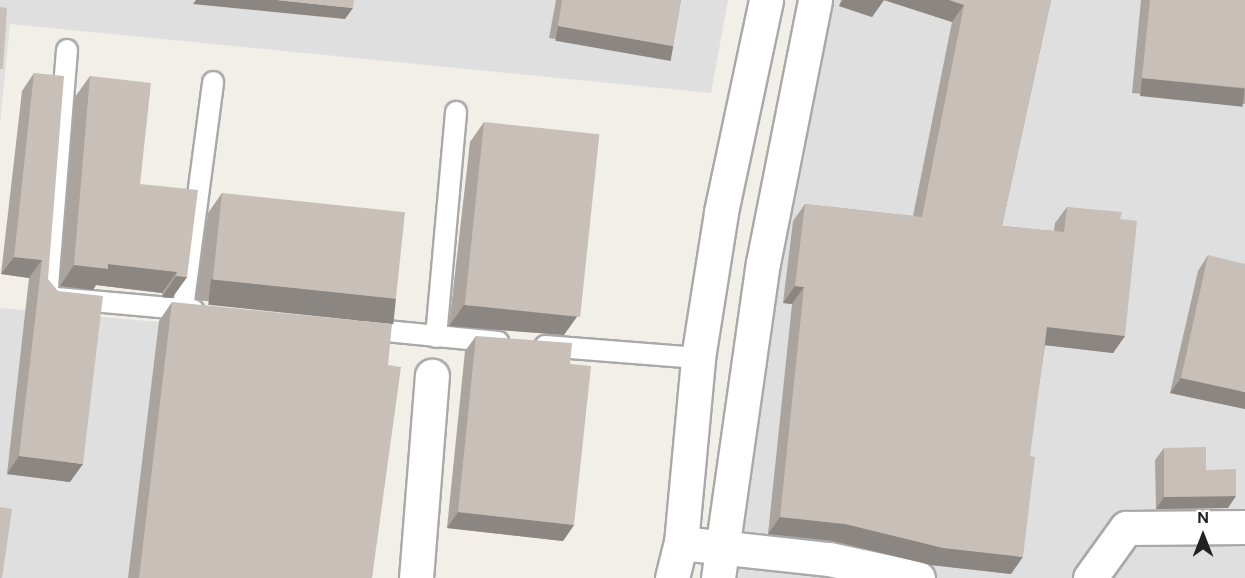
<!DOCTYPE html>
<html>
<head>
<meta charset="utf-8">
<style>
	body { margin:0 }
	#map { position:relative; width:1245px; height:578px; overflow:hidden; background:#f2efe9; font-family:"DM Sans",sans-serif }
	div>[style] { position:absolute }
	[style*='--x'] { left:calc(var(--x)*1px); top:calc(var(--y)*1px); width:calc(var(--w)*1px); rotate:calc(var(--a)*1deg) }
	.residential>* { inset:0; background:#e0dfdf }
	.roads { filter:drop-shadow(2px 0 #a9a9a9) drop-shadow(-2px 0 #a9a9a9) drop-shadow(0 2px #a9a9a9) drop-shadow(0 -2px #a9a9a9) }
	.service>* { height:20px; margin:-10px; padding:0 10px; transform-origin:10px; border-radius:10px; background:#fff }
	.minor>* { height:33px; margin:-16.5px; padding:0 16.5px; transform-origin:16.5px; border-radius:16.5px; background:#fff }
	.tertiary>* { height:33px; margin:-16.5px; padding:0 16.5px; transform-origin:16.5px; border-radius:16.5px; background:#fff }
	.wall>* { inset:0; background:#aba49e }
	.shaded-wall>* { inset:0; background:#8b8681; transform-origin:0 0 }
	.building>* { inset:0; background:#c7bfb8; transform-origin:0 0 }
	span { translate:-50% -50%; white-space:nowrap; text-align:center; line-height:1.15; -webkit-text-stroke:4.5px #fff; paint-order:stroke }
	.north { position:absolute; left:1173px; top:506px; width:60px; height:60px; -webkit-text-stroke:4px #fff; paint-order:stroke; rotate:0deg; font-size:16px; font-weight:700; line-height:24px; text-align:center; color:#222 }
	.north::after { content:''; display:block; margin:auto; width:21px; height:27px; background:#222; clip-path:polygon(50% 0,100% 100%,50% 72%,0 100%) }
</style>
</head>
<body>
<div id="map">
	<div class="residential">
		<i style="clip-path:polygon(0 0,728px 0,711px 93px,10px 24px,0 123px)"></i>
		<i style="clip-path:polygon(822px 0,1245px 0,1245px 578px,738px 578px,781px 214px)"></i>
		<i style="clip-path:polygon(0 308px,261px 331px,225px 578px,0 578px)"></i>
	</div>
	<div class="roads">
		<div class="service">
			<i style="--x:67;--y:50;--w:248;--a:94.6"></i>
			<i style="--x:47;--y:297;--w:147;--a:5.1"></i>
			<i style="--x:183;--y:308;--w:228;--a:-82.4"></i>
			<i style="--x:366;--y:329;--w:133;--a:5.6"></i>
			<i style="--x:436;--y:337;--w:226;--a:-84.9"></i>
			<i style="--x:545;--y:346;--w:153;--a:4.5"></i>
		</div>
		<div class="minor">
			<i style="--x:681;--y:543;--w:149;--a:6.2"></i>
			<i style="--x:829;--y:559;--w:91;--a:12.1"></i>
			<i style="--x:416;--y:578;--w:203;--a:-85.5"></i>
			<i style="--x:1090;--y:578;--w:62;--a:-54.2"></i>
			<i style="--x:1126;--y:528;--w:119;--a:-0.5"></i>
		</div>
		<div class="tertiary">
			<i style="--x:672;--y:578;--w:36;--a:-76"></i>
			<i style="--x:681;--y:543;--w:186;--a:-84.7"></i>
			<i style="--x:698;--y:358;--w:148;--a:-81"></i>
			<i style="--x:721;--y:212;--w:217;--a:-78"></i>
			<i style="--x:718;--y:578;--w:318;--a:-81.9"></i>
			<i style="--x:763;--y:263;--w:268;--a:-78.8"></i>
		</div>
	</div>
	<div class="wall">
		<i style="clip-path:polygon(556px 0,681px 0,673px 46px,664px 58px,549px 38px)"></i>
		<i style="clip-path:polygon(841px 0,1051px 0,1002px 226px,1054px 231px,1055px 223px,1067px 207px,1120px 219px,1125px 336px,1113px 353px,1045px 345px,1011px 574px,931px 565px,833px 541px,768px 534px,792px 304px,783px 303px,793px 221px,805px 204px,913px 216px,952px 22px,884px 0,872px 17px,839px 6px)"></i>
		<i style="clip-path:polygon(1141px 0,1245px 0,1245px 104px,1132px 93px)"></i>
		<i style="clip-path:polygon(34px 73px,48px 279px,70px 482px,7px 474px,29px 278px,1px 274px,22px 91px)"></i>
		<i style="clip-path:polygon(90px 76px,140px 184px,187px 277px,172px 298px,162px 297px,162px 293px,96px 285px,93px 290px,60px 286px,75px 97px)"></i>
		<i style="clip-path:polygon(484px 122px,564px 335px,449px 326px,470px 142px)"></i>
		<i style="clip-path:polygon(222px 193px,396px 298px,381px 319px,196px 300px,208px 213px)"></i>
		<i style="clip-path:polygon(1208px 255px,1245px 409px,1170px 393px,1198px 271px)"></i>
		<i style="clip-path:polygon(172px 302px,388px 365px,372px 578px,128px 578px,159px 321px)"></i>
		<i style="clip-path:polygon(476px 336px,570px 364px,574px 525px,563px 541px,447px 528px,465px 351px)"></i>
		<i style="clip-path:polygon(1164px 448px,1206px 470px,1228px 508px,1156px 509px,1155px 460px)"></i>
	</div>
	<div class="shaded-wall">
		<i style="clip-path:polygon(196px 0,277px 0,353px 8px,345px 19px,193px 4px)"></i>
		<i style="clip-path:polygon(843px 0,949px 0,964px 5px,952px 22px,884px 0,872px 17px,839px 6px)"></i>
		<i style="left:558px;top:26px;width:117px;height:15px;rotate:10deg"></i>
		<i style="left:1142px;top:78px;width:103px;height:18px;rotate:6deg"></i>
		<i style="clip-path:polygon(14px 257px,42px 260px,29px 278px,1px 274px)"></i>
		<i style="clip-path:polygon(108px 264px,177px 272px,162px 293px,96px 285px,93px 290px,60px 286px,74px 265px)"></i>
		<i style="clip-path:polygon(176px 276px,187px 277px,172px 298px,162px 297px)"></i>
		<i style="left:211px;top:279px;width:186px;height:26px;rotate:6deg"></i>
		<i style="clip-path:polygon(795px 286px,804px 287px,792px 304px,783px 303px)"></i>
		<i style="clip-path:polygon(464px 305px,579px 314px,564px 335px,449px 326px)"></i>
		<i style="clip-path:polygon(1047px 327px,1125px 336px,1113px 353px,1035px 344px)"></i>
		<i style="clip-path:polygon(1181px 378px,1245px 392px,1245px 409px,1170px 393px)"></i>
		<i style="clip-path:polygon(19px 456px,83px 464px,70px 482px,7px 474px)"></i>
		<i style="clip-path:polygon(1236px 496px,1228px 508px,1156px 509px,1164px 497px)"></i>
		<i style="clip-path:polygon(458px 512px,574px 525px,563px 541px,447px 528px)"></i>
		<i style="clip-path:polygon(780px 517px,845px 524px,1023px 557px,1011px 574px,931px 565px,833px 541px,768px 534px)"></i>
	</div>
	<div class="building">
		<i style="clip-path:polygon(277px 0,354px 0,353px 8px)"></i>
		<i style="clip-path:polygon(562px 0,681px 0,673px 46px,558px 26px)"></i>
		<i style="clip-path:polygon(949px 0,1051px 0,1002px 226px,1064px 232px,1067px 207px,1122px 212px,1120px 219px,1137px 221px,1125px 336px,1047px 327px,1030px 456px,1035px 457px,1023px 557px,943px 548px,845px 524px,780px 517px,804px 287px,795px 286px,805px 204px,922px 217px,964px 5px)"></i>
		<i style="clip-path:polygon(1150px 0,1245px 0,1245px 88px,1142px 78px)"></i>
		<i style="clip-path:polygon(0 7px,7px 8px,3px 69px,0 69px)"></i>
		<i style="clip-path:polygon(34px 73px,64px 76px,48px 279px,58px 291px,103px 296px,83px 464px,19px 456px,42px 260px,14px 257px)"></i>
		<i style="clip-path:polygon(90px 76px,151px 83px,140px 184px,198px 190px,187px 277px,176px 276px,177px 272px,108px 264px,108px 269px,74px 265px)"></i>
		<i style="left:484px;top:122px;width:116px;height:184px;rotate:6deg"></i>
		<i style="left:222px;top:193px;width:184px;height:87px;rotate:6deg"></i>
		<i style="clip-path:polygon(1208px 255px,1245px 264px,1245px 392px,1181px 378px)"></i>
		<i style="clip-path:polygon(172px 302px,392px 324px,388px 365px,401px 367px,372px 578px,139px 578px)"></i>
		<i style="clip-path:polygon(476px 336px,572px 343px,570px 364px,591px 366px,574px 525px,458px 512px)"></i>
		<i style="clip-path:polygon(1206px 447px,1206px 470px,1236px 469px,1236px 496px,1164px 497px,1164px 448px)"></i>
		<i style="clip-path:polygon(0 507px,12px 509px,2px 578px,0 578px)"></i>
	</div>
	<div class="north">N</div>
</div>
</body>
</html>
